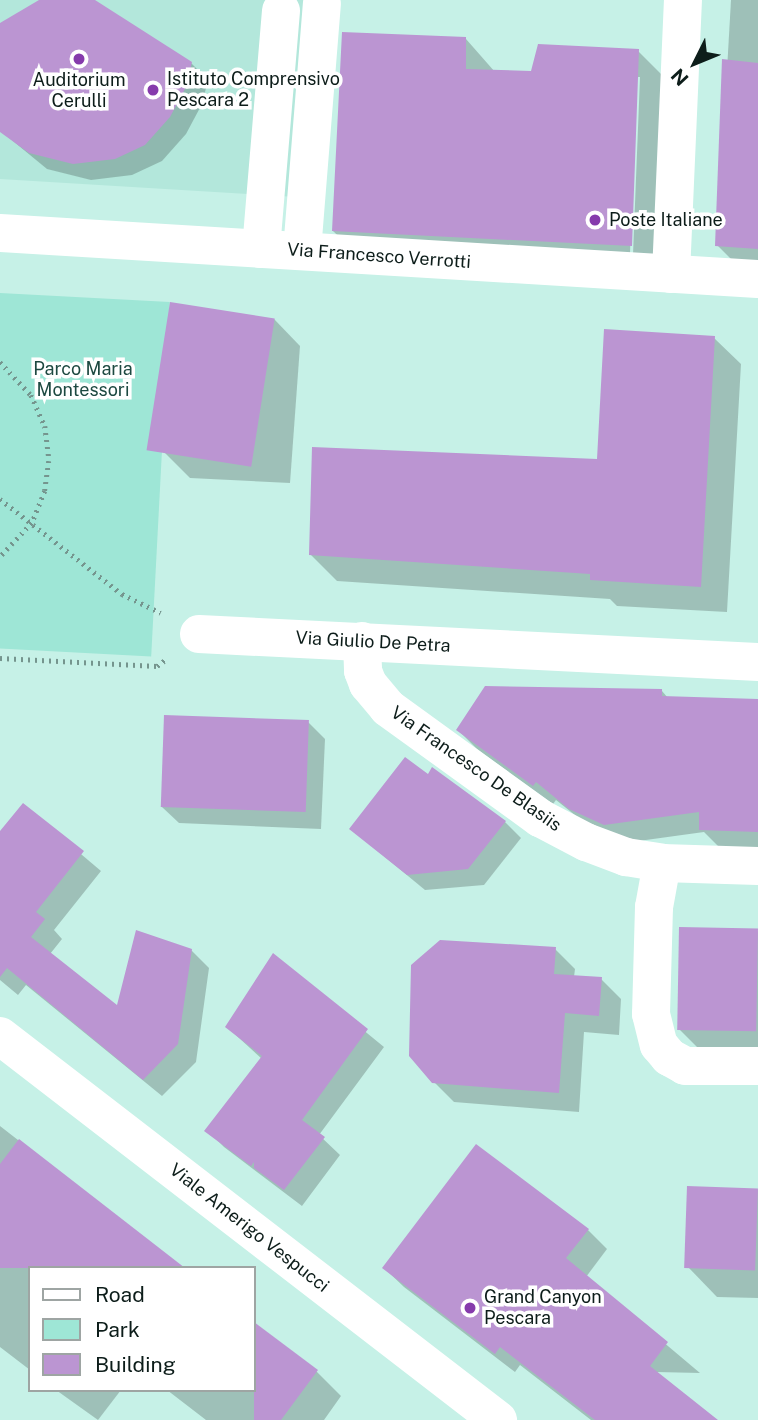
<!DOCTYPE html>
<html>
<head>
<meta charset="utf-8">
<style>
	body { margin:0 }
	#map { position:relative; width:758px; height:1420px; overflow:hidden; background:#c6f1e7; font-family:"Public Sans",sans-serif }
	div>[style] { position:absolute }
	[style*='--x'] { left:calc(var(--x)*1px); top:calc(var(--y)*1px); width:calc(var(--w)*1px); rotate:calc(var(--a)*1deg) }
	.built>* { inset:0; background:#b3e7db }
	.green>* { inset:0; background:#9ee6d6; transform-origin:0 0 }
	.shadow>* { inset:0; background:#0003 }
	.building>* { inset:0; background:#bb95d2; transform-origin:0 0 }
	.path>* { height:4.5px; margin-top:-2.25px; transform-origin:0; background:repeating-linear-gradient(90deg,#75958e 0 2px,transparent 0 7px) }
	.minor>* { height:38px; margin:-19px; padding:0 19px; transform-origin:19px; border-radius:19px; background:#fff }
	.dots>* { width:19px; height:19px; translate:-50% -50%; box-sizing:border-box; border:4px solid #fff; border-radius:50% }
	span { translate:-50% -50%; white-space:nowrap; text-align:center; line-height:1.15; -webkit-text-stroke:7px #fff; paint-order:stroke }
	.poi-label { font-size:18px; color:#0d1d1a }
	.left { translate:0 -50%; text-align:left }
	.street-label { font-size:18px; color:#0d1d1a }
	.park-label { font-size:18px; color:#1d4941 }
	.legend { position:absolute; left:28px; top:1266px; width:228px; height:126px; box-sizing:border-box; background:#fff; border:2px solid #9ea5a3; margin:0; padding:9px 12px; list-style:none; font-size:21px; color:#0d1d1a }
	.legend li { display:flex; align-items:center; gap:14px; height:35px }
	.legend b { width:35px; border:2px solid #9ea5a3 }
	.north { position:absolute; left:660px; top:28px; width:70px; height:70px; -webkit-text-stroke:5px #fff; paint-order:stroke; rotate:227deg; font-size:19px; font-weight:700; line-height:28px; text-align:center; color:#0d1d1a }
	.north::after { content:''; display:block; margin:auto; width:24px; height:32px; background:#0d1d1a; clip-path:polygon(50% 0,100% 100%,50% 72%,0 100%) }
</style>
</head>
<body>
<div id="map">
	<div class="built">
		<i style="clip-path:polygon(0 0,314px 0,297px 197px,0 179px)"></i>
	</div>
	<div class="green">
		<i style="left:0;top:293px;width:170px;height:355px;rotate:3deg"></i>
	</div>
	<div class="shadow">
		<i style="clip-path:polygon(42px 0,92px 0,191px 63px,208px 80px,202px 104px,186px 134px,162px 161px,132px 175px,91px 180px,47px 169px,2px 132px,0 25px)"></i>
		<i style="clip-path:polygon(731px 0,758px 0,758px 274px,745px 273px,717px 245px)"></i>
		<i style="clip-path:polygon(evenodd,466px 39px,495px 72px,532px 73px,638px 51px,668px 81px,661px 275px,363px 260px,333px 231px,466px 39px,636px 77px,640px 77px,633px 254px,630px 254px,636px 77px)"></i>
		<i style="clip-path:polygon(274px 319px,300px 346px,290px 483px,190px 478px,164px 452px)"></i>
		<i style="clip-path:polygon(714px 338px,741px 364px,727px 612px,617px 606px,610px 599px,337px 581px,310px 554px,598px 461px)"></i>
		<i style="clip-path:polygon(662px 691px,668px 698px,758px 700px,758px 849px,720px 848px,704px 832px,624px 843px,590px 827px,556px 800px,553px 804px,477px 749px,458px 730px)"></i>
		<i style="clip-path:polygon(308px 722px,325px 739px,321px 829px,179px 823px,162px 807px)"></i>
		<i style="clip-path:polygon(428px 777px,505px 822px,521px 838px,484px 885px,425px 890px,351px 829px)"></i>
		<i style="clip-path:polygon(23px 805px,101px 871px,54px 930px,62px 939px,50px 954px,118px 1009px,191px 950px,209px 968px,196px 1062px,162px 1096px,26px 985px,18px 995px,0 980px,0 834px)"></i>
		<i style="clip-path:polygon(758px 931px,758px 1060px,709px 1059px,680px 1030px)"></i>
		<i style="clip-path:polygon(555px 949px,575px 969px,574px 977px,601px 979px,621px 999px,619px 1035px,584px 1032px,579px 1112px,454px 1102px,433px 1081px)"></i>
		<i style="clip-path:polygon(273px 956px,384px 1047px,319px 1135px,340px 1155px,302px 1206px,224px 1147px,207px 1130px,262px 1059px,227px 1027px)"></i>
		<i style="clip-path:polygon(0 1126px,176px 1263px,30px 1268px,30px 1370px,0 1347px)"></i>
		<i style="clip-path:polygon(758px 1189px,758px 1298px,717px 1297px,688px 1267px)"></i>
		<i style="clip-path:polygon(588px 1230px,607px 1249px,586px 1277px,700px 1373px,656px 1372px,715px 1420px,591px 1420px,520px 1365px,515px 1372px,404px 1287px,384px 1268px)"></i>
		<i style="clip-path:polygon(254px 1326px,317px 1372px,341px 1396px,324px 1420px,206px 1420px,167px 1390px,254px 1390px)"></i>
		<i style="clip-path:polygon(56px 1390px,121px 1390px,98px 1420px)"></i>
	</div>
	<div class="building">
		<i style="clip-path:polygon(39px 0,95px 0,192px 62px,186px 87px,170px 117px,145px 145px,115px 159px,73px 164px,29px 153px,0 132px,0 23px)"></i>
		<i style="clip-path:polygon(342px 32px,466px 37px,466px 69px,531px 71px,538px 44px,639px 49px,632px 246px,332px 231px)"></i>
		<i style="clip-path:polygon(722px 59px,758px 63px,758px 249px,715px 246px)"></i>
		<i style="left:170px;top:302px;width:106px;height:150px;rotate:9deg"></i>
		<i style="clip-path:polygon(604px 329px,715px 336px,701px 587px,590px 580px,590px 574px,309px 555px,312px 447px,597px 459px)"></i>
		<i style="clip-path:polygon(485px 686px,662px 689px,662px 696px,758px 699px,758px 832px,699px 830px,699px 812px,604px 825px,569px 809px,536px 782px,533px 786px,456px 730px)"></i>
		<i style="left:164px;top:715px;width:145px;height:92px;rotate:2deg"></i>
		<i style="clip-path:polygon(405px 757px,428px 774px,432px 767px,506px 821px,468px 869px,407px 875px,349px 829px)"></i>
		<i style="clip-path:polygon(23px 803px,84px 851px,36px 912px,45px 919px,31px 937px,117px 1005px,136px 930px,192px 949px,178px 1044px,143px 1080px,7px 968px,0 977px,0 831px)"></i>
		<i style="left:679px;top:927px;width:79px;height:103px;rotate:1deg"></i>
		<i style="clip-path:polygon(440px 940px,556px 947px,554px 974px,602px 977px,599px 1016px,565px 1013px,559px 1093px,432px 1083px,409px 1056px,411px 965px)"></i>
		<i style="clip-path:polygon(273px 953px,368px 1029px,302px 1120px,325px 1137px,284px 1190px,254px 1168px,254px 1162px,251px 1166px,204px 1131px,262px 1056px,225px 1027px)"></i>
		<i style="clip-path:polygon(19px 1139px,185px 1268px,0 1268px,0 1164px)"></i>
		<i style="clip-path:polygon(476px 1144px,589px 1229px,566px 1258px,668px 1342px,650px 1366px,718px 1420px,595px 1420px,500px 1347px,495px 1354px,382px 1268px)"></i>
		<i style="left:687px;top:1186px;width:71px;height:82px;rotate:2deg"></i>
		<i style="clip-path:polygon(254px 1322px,318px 1370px,281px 1420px,254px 1420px)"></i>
	</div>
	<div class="path">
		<i style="--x:0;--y:362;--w:45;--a:46.8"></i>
		<i style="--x:31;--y:395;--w:34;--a:66"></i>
		<i style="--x:45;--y:426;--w:35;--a:83"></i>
		<i style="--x:49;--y:461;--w:30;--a:98"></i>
		<i style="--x:45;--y:491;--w:35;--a:112"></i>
		<i style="--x:32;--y:523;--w:47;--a:133.3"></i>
		<i style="--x:0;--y:499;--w:155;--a:37.9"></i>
		<i style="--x:122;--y:594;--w:43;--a:26"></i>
		<i style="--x:0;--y:658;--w:157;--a:2.9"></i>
		<i style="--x:157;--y:666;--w:10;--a:-37"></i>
	</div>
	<div class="minor">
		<i style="--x:0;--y:233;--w:759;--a:3.47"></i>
		<i style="--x:261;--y:249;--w:239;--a:-85.2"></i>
		<i style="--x:302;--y:251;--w:248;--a:-85.4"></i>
		<i style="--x:671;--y:274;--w:274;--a:-87.5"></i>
		<i style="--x:199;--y:634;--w:560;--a:2.87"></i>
		<i style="--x:362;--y:641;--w:30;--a:88"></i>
		<i style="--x:363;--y:671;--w:14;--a:69"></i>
		<i style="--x:368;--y:684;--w:31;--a:50"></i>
		<i style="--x:388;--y:708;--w:188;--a:35.9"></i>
		<i style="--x:540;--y:818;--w:52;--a:27.6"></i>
		<i style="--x:586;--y:842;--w:43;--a:20.6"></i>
		<i style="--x:626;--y:857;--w:36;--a:9"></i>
		<i style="--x:662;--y:863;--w:96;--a:1.8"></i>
		<i style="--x:662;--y:863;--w:45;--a:100.3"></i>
		<i style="--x:654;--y:907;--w:107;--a:91.6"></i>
		<i style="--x:651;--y:1014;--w:32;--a:76"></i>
		<i style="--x:659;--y:1045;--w:16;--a:50"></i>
		<i style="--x:669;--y:1057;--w:18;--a:29"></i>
		<i style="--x:685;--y:1066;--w:73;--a:0"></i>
		<i style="--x:0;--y:1036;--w:629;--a:37.64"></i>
	</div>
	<div class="dots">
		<i style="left:79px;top:59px;background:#863bac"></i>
		<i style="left:153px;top:90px;background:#863bac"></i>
		<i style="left:595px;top:220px;background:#863bac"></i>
		<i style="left:470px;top:1308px;background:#863bac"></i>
	</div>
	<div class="poi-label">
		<span class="left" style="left:167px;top:90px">Istituto Comprensivo<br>Pescara 2</span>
		<span style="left:79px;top:91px">Auditorium<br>Cerulli</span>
		<span class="left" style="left:609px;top:220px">Poste Italiane</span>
		<span class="left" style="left:484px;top:1308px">Grand Canyon<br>Pescara</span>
	</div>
	<div class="street-label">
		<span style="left:379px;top:256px;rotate:4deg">Via Francesco Verrotti</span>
		<span style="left:373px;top:642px;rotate:3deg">Via Giulio De Petra</span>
		<span style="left:476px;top:769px;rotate:35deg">Via Francesco De Blasiis</span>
		<span style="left:249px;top:1228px;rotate:38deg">Viale Amerigo Vespucci</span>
	</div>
	<div class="park-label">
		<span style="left:83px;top:380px">Parco Maria<br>Montessori</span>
	</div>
	<ul class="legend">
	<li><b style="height:9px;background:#fff"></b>Road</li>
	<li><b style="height:19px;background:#9ee6d6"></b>Park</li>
	<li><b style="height:19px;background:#bb95d2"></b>Building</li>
	</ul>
	<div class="north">N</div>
</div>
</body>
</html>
